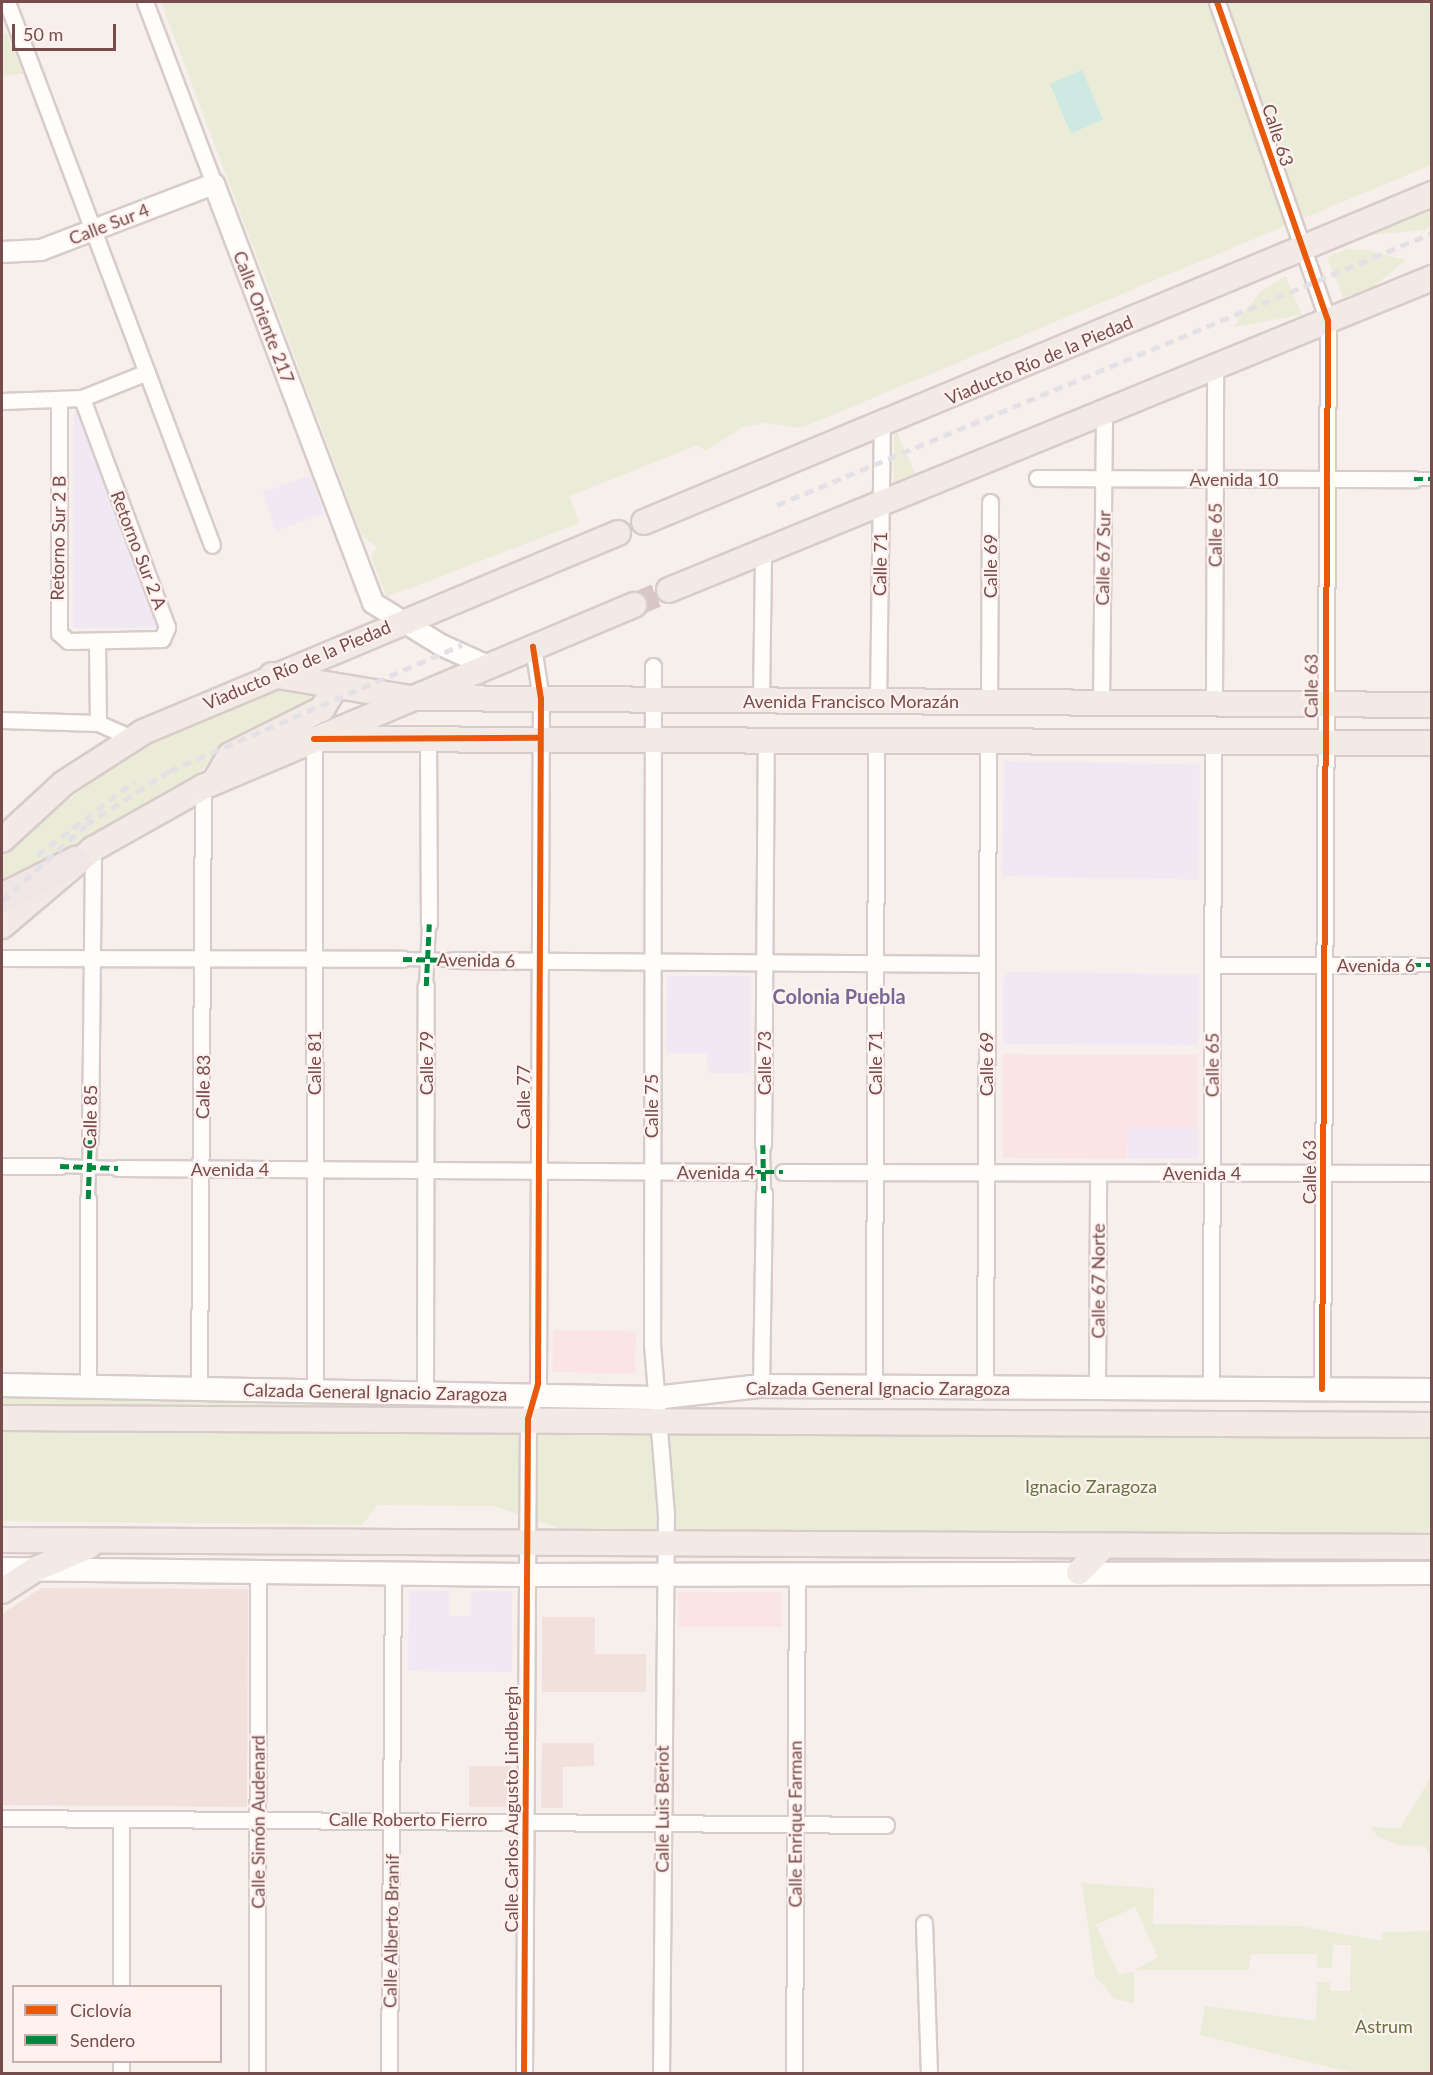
<!DOCTYPE html>
<html>
<head>
<meta charset="utf-8">
<style>
	body { margin:0 }
	#map { position:relative; width:1433px; height:2075px; overflow:hidden; background:#f7efec; font-family:Lato,sans-serif }
	div>[style] { position:absolute }
	[style*='--x'] { left:calc(var(--x)*1px); top:calc(var(--y)*1px); width:calc(var(--w)*1px); rotate:calc(var(--a)*1deg) }
	.residential>* { inset:0; background:#f1e0dc; transform-origin:0 0 }
	.commercial>* { inset:0; background:#fae5e4; transform-origin:0 0 }
	.education>* { inset:0; background:#f0e9f3; transform-origin:0 0 }
	.green>* { inset:0; background:#ebecd7; transform-origin:0 0 }
	.water>* { inset:0; background:#cee9e2; transform-origin:0 0 }
	.primary-tunnel>* { height:24px; margin-top:-12px; transform-origin:0; background:repeating-linear-gradient(90deg,#d7c6c4 0 24px,transparent 0 36px) }
	.roads { filter:drop-shadow(2px 0 #d8ccca) drop-shadow(-2px 0 #d8ccca) drop-shadow(0 2px #d8ccca) drop-shadow(0 -2px #d8ccca) }
	.pedestrian>* { height:12px; margin:-6px; padding:0 6px; transform-origin:6px; border-radius:6px; background:#fefdfc }
	.minor>* { height:15px; margin:-7.5px; padding:0 7.5px; transform-origin:7.5px; border-radius:7.5px; background:#fefdfc }
	.tertiary>* { height:20px; margin:-10px; padding:0 10px; transform-origin:10px; border-radius:10px; background:#fefdfc }
	.secondary>* { height:22px; margin:-11px; padding:0 11px; transform-origin:11px; border-radius:11px; background:#fefdfc }
	.primary>* { height:24px; margin:-12px; padding:0 12px; transform-origin:12px; border-radius:12px; background:#f3eae6 }
	.motorway>* { height:28px; margin:-14px; padding:0 14px; transform-origin:14px; border-radius:14px; background:#f1e6e6 }
	.rail>* { height:4.5px; margin-top:-2.25px; transform-origin:0; background:repeating-linear-gradient(90deg,#e3e1e5 0 9px,transparent 0 15px) }
	.quiet>* { height:4.5px; margin-top:-2.25px; transform-origin:0; background:repeating-linear-gradient(90deg,#00873e 0 9px,transparent 0 13.5px) }
	.cycleway>* { height:6px; margin:-3px; padding:0 3px; transform-origin:3px; border-radius:3px; background:#e8590c }
	span { translate:-50% -50%; white-space:nowrap; text-align:center; line-height:1.15; -webkit-text-stroke:4.5px #fff2ee; paint-order:stroke }
	.street-label { font-size:18px; color:#764c4c }
	.park-label { font-size:18px; color:#637541 }
	.neighbourhood-label { font-size:20px; color:#776899; font-weight:700 }
	.frame { position:absolute; inset:0; border:3px solid #764c4c; pointer-events:none }
	.legend { position:absolute; left:12px; top:1985px; width:210px; height:78px; box-sizing:border-box; background:#fff2ee; border:2px solid #c8b0ad; margin:0; padding:8px 10px; list-style:none; font-size:18px; color:#764c4c }
	.legend li { display:flex; align-items:center; gap:12px; height:30px }
	.legend b { width:30px; border:2px solid #c8b0ad }
	.scale { position:absolute; left:12px; top:24px; width:104px; height:27px; box-sizing:border-box; border:3px solid #764c4c; border-top:0; padding-left:8px; font-size:18px; line-height:21px; white-space:nowrap; color:#764c4c; -webkit-text-stroke:4px #fff2ee; paint-order:stroke }
</style>
</head>
<body>
<div id="map">
	<div class="residential">
		<i style="clip-path:polygon(41px 1588px,248px 1589px,247px 1807px,2px 1805px,2px 1614px)"></i>
		<i style="clip-path:polygon(542px 1617px,595px 1617px,595px 1654px,646px 1654px,646px 1692px,542px 1692px)"></i>
		<i style="clip-path:polygon(542px 1743px,594px 1743px,594px 1766px,563px 1767px,563px 1808px,541px 1808px)"></i>
		<i style="left:469px;top:1766px;width:42px;height:41px"></i>
	</div>
	<div class="commercial">
		<i style="clip-path:polygon(1003px 1054px,1198px 1055px,1198px 1128px,1128px 1128px,1127px 1159px,1003px 1158px)"></i>
		<i style="left:553px;top:1330px;width:83px;height:42px;rotate:1deg"></i>
		<i style="left:678px;top:1592px;width:104px;height:35px"></i>
	</div>
	<div class="education">
		<i style="clip-path:polygon(80px 411px,161px 628px,73px 628px,74px 414px)"></i>
		<i style="left:310px;top:475px;width:41px;height:51px;rotate:70deg"></i>
		<i style="left:1004px;top:761px;width:196px;height:115px;rotate:1deg"></i>
		<i style="clip-path:polygon(1008px 972px,1199px 974px,1198px 1045px,1003px 1044px,1003px 979px)"></i>
		<i style="clip-path:polygon(667px 976px,750px 976px,750px 1073px,708px 1073px,707px 1053px,666px 1053px)"></i>
		<i style="left:1128px;top:1128px;width:70px;height:31px"></i>
		<i style="clip-path:polygon(409px 1590px,450px 1591px,450px 1616px,471px 1616px,471px 1591px,512px 1591px,512px 1672px,408px 1671px)"></i>
	</div>
	<div class="green">
		<i style="clip-path:polygon(161px 2px,1431px 2px,1431px 165px,801px 428px,765px 423px,743px 427px,705px 451px,698px 445px,569px 496px,580px 523px,387px 597px,371px 557px,377px 547px,362px 536px)"></i>
		<i style="clip-path:polygon(7px 33px,23px 74px,2px 76px,2px 34px)"></i>
		<i style="clip-path:polygon(1431px 211px,1431px 226px,1425px 230px,1370px 235px)"></i>
		<i style="clip-path:polygon(1347px 249px,1367px 250px,1406px 260px,1374px 286px,1343px 298px,1327px 257px)"></i>
		<i style="clip-path:polygon(1286px 276px,1302px 315px,1233px 327px,1260px 292px)"></i>
		<i style="clip-path:polygon(897px 433px,919px 481px,894px 491px,894px 435px)"></i>
		<i style="clip-path:polygon(278px 689px,309px 692px,313px 701px,219px 752px,194px 779px,2px 886px,2px 853px,102px 773px,156px 742px)"></i>
		<i style="left:2px;top:1397px;width:502px;height:9px;rotate:1deg"></i>
		<i style="clip-path:polygon(485px 1421px,497px 1433px,593px 1424px,678px 1434px,1431px 1435px,1431px 1538px,564px 1530px,494px 1506px,378px 1505px,362px 1525px,2px 1521px,2px 1427px)"></i>
		<i style="clip-path:polygon(1431px 1777px,1431px 1859px,1425px 1846px,1400px 1845px,1378px 1837px,1371px 1827px,1400px 1828px)"></i>
		<i style="clip-path:polygon(1082px 1883px,1154px 1888px,1153px 1924px,1300px 1926px,1382px 1941px,1381px 1932px,1431px 1931px,1431px 2073px,1354px 2073px,1200px 2035px,1205px 2006px,1316px 2021px,1317px 1982px,1330px 1982px,1330px 1991px,1350px 1991px,1351px 1945px,1333px 1945px,1332px 1968px,1317px 1968px,1317px 1954px,1250px 1954px,1249px 1970px,1135px 1970px,1158px 1957px,1135px 1907px,1096px 1925px,1119px 1975px,1134px 1971px,1134px 2003px,1115px 1999px,1095px 1976px)"></i>
	</div>
	<div class="water">
		<i style="left:1082px;top:70px;width:54px;height:35px;rotate:67deg"></i>
	</div>
	<div class="primary-tunnel">
		<i style="--x:634;--y:605;--w:38;--a:-23"></i>
	</div>
	<div class="roads">
		<div class="pedestrian">
			<i style="--x:1414;--y:479;--w:18;--a:0"></i>
			<i style="--x:403;--y:959;--w:50;--a:1.1"></i>
			<i style="--x:1412;--y:965;--w:20;--a:0"></i>
			<i style="--x:426;--y:986;--w:62;--a:-87.2"></i>
			<i style="--x:763;--y:1145;--w:48;--a:88.8"></i>
			<i style="--x:60;--y:1166;--w:58;--a:2"></i>
			<i style="--x:88;--y:1199;--w:59;--a:-88.1"></i>
		</div>
		<div class="minor">
			<i style="--x:7;--y:2;--w:580;--a:69.32"></i>
			<i style="--x:145;--y:2;--w:195;--a:69.2"></i>
			<i style="--x:1217;--y:2;--w:338;--a:70.8"></i>
			<i style="--x:1328;--y:321;--w:1068;--a:90.32"></i>
			<i style="--x:2;--y:401;--w:80;--a:-2.1"></i>
			<i style="--x:82;--y:398;--w:70;--a:-21.8"></i>
			<i style="--x:59;--y:401;--w:232;--a:90"></i>
			<i style="--x:59;--y:633;--w:12;--a:42"></i>
			<i style="--x:68;--y:641;--w:94;--a:-1.2"></i>
			<i style="--x:162;--y:639;--w:13;--a:-67"></i>
			<i style="--x:167;--y:627;--w:244;--a:-110.4"></i>
			<i style="--x:1037;--y:478;--w:377;--a:0.2"></i>
			<i style="--x:97;--y:641;--w:82;--a:89.3"></i>
			<i style="--x:653;--y:666;--w:678;--a:90.08"></i>
			<i style="--x:652;--y:1344;--w:171;--a:85.3"></i>
			<i style="--x:666;--y:1514;--w:560;--a:90.51"></i>
			<i style="--x:761;--y:700;--w:148;--a:-89.2"></i>
			<i style="--x:878;--y:701;--w:275;--a:-89.2"></i>
			<i style="--x:989;--y:702;--w:200;--a:-89.7"></i>
			<i style="--x:1101;--y:703;--w:290;--a:-89.4"></i>
			<i style="--x:1214;--y:704;--w:337;--a:-89.8"></i>
			<i style="--x:2;--y:720;--w:96;--a:1.8"></i>
			<i style="--x:98;--y:723;--w:36;--a:24"></i>
			<i style="--x:428;--y:737;--w:187;--a:89.7"></i>
			<i style="--x:314;--y:739;--w:648;--a:89.91"></i>
			<i style="--x:2;--y:958;--w:401;--a:0.1"></i>
			<i style="--x:453;--y:960;--w:534;--a:0.43"></i>
			<i style="--x:1212;--y:965;--w:200;--a:0"></i>
			<i style="--x:90;--y:1140;--w:291;--a:-89.4"></i>
			<i style="--x:763;--y:1145;--w:405;--a:-89.6"></i>
			<i style="--x:2;--y:1166;--w:58;--a:0"></i>
			<i style="--x:118;--y:1168;--w:634;--a:0.36"></i>
			<i style="--x:783;--y:1172;--w:649;--a:0.09"></i>
			<i style="--x:88;--y:1386;--w:187;--a:-90"></i>
			<i style="--x:761;--y:1386;--w:193;--a:-89.1"></i>
			<i style="--x:874;--y:1386;--w:646;--a:-89.82"></i>
			<i style="--x:985;--y:1387;--w:646;--a:-89.73"></i>
			<i style="--x:199;--y:1388;--w:601;--a:-89.62"></i>
			<i style="--x:1097;--y:1389;--w:216;--a:-89.7"></i>
			<i style="--x:1211;--y:1389;--w:647;--a:-89.82"></i>
			<i style="--x:425;--y:1390;--w:404;--a:-89.9"></i>
			<i style="--x:2;--y:1818;--w:884;--a:0.45"></i>
			<i style="--x:924;--y:1923;--w:151;--a:88.1"></i>
			<i style="--x:121;--y:1986;--w:167;--a:-90"></i>
			<i style="--x:121;--y:2074;--w:12;--a:-90"></i>
			<i style="--x:257;--y:2074;--w:503;--a:-89.89"></i>
			<i style="--x:389;--y:2074;--w:501;--a:-89.54"></i>
			<i style="--x:524;--y:2074;--w:655;--a:-89.65"></i>
			<i style="--x:528;--y:1419;--w:37;--a:-74"></i>
			<i style="--x:538;--y:1383;--w:684;--a:-89.75"></i>
			<i style="--x:541;--y:699;--w:53;--a:-98.7"></i>
			<i style="--x:794;--y:2074;--w:500;--a:-89.66"></i>
		</div>
		<div class="tertiary">
			<i style="--x:2;--y:252;--w:39;--a:-3"></i>
			<i style="--x:41;--y:250;--w:185;--a:-20.9"></i>
			<i style="--x:214;--y:184;--w:448;--a:69.2"></i>
			<i style="--x:373;--y:603;--w:80;--a:31.7"></i>
			<i style="--x:441;--y:645;--w:51;--a:24.1"></i>
		</div>
		<div class="secondary">
			<i style="--x:2;--y:1385;--w:653;--a:1.14"></i>
			<i style="--x:655;--y:1398;--w:107;--a:-6.5"></i>
			<i style="--x:761;--y:1386;--w:671;--a:0.34"></i>
			<i style="--x:2;--y:1569;--w:526;--a:0.65"></i>
			<i style="--x:528;--y:1575;--w:904;--a:-0.13"></i>
		</div>
		<div class="primary">
			<i style="--x:644;--y:522;--w:854;--a:-22.6"></i>
			<i style="--x:669;--y:590;--w:824;--a:-22.24"></i>
			<i style="--x:272;--y:675;--w:139;--a:9.5"></i>
			<i style="--x:409;--y:698;--w:1023;--a:0.39"></i>
			<i style="--x:314;--y:739;--w:1118;--a:0.2"></i>
			<i style="--x:215;--y:781;--w:30;--a:-60"></i>
			<i style="--x:230;--y:755;--w:103;--a:-26.6"></i>
			<i style="--x:322;--y:709;--w:26;--a:-59"></i>
			<i style="--x:2;--y:840;--w:84;--a:-42.6"></i>
			<i style="--x:64;--y:783;--w:94;--a:-32.8"></i>
			<i style="--x:143;--y:732;--w:515;--a:-22.73"></i>
			<i style="--x:2;--y:926;--w:119;--a:-40.2"></i>
			<i style="--x:93;--y:849;--w:126;--a:-29.4"></i>
			<i style="--x:203;--y:787;--w:468;--a:-22.9"></i>
			<i style="--x:2;--y:1418;--w:1430;--a:0.28"></i>
			<i style="--x:2;--y:1540;--w:1430;--a:0.28"></i>
			<i style="--x:1079;--y:1572;--w:36;--a:-46"></i>
			<i style="--x:2;--y:1591;--w:40;--a:-32.9"></i>
			<i style="--x:36;--y:1569;--w:58;--a:-23.5"></i>
		</div>
		<div class="motorway">
			<i style="--x:2;--y:898;--w:83;--a:-26.6"></i>
		</div>
	</div>
	<div class="rail">
		<i style="--x:777;--y:505;--w:709;--a:-22.55"></i>
		<i style="--x:37;--y:855;--w:123;--a:-37.1"></i>
		<i style="--x:2;--y:901;--w:113;--a:-42.1"></i>
		<i style="--x:86;--y:825;--w:99;--a:-33"></i>
		<i style="--x:169;--y:771;--w:319;--a:-23.3"></i>
	</div>
	<div class="quiet">
		<i style="--x:1414;--y:479;--w:18;--a:0"></i>
		<i style="--x:403;--y:959;--w:50;--a:1.1"></i>
		<i style="--x:1412;--y:965;--w:20;--a:0"></i>
		<i style="--x:426;--y:986;--w:62;--a:-87.2"></i>
		<i style="--x:763;--y:1145;--w:48;--a:88.8"></i>
		<i style="--x:60;--y:1166;--w:58;--a:2"></i>
		<i style="--x:752;--y:1172;--w:31;--a:0"></i>
		<i style="--x:88;--y:1199;--w:59;--a:-88.1"></i>
	</div>
	<div class="cycleway">
		<i style="--x:1217;--y:2;--w:338;--a:70.8"></i>
		<i style="--x:1328;--y:321;--w:1068;--a:90.32"></i>
		<i style="--x:314;--y:739;--w:226;--a:-0.3"></i>
		<i style="--x:524;--y:2074;--w:655;--a:-89.65"></i>
		<i style="--x:528;--y:1419;--w:37;--a:-74"></i>
		<i style="--x:538;--y:1383;--w:684;--a:-89.75"></i>
		<i style="--x:541;--y:699;--w:53;--a:-98.7"></i>
	</div>
	<div class="street-label">
		<span style="left:1278px;top:135px;rotate:72deg">Calle 63</span>
		<span style="left:109px;top:224px;rotate:-21deg">Calle Sur 4</span>
		<span style="left:264px;top:317px;rotate:69deg">Calle Oriente 217</span>
		<span style="left:1039px;top:360px;rotate:-23deg">Viaducto Río de la Piedad</span>
		<span style="left:1234px;top:479px">Avenida 10</span>
		<span style="left:1215px;top:535px;rotate:-90deg">Calle 65</span>
		<span style="left:58px;top:538px;rotate:-89deg">Retorno Sur 2 B</span>
		<span style="left:139px;top:550px;rotate:69deg">Retorno Sur 2 A</span>
		<span style="left:1103px;top:558px;rotate:-89deg">Calle 67 Sur</span>
		<span style="left:880px;top:564px;rotate:-89deg">Calle 71</span>
		<span style="left:990px;top:566px;rotate:-90deg">Calle 69</span>
		<span style="left:297px;top:665px;rotate:-23deg">Viaducto Río de la Piedad</span>
		<span style="left:1311px;top:686px;rotate:-90deg">Calle 63</span>
		<span style="left:851px;top:701px">Avenida Francisco Morazán</span>
		<span style="left:476px;top:960px;rotate:1deg">Avenida 6</span>
		<span style="left:1376px;top:965px">Avenida 6</span>
		<span style="left:314px;top:1063px;rotate:-90deg">Calle 81</span>
		<span style="left:426px;top:1063px;rotate:-90deg">Calle 79</span>
		<span style="left:764px;top:1063px;rotate:-90deg">Calle 73</span>
		<span style="left:875px;top:1063px;rotate:-90deg">Calle 71</span>
		<span style="left:986px;top:1064px;rotate:-90deg">Calle 69</span>
		<span style="left:1212px;top:1065px;rotate:-90deg">Calle 65</span>
		<span style="left:203px;top:1087px;rotate:-89deg">Calle 83</span>
		<span style="left:523px;top:1097px;rotate:-90deg">Calle 77</span>
		<span style="left:651px;top:1106px;rotate:-90deg">Calle 75</span>
		<span style="left:90px;top:1117px;rotate:-89deg">Calle 85</span>
		<span style="left:230px;top:1169px">Avenida 4</span>
		<span style="left:716px;top:1172px">Avenida 4</span>
		<span style="left:1309px;top:1172px;rotate:-90deg">Calle 63</span>
		<span style="left:1202px;top:1173px">Avenida 4</span>
		<span style="left:1098px;top:1281px;rotate:-90deg">Calle 67 Norte</span>
		<span style="left:878px;top:1388px">Calzada General Ignacio Zaragoza</span>
		<span style="left:375px;top:1392px;rotate:1deg">Calzada General Ignacio Zaragoza</span>
		<span style="left:511px;top:1809px;rotate:-90deg">Calle Carlos Augusto Lindbergh</span>
		<span style="left:662px;top:1809px;rotate:-90deg">Calle Luis Beriot</span>
		<span style="left:408px;top:1819px">Calle Roberto Fierro</span>
		<span style="left:258px;top:1822px;rotate:-90deg">Calle Simón Audenard</span>
		<span style="left:795px;top:1824px;rotate:-90deg">Calle Enrique Farman</span>
		<span style="left:391px;top:1931px;rotate:-89deg">Calle Alberto Branif</span>
	</div>
	<div class="park-label">
		<span style="left:1091px;top:1486px">Ignacio Zaragoza</span>
		<span style="left:1384px;top:2026px">Astrum</span>
	</div>
	<div class="neighbourhood-label">
		<span style="left:839px;top:996px">Colonia Puebla</span>
	</div>
	<div class="frame"></div>
	<ul class="legend">
	<li><b style="height:8px;background:#e8590c"></b>Ciclovía</li>
	<li><b style="height:8px;background:#00873e"></b>Sendero</li>
	</ul>
	<div class="scale">50 m</div>
</div>
</body>
</html>
